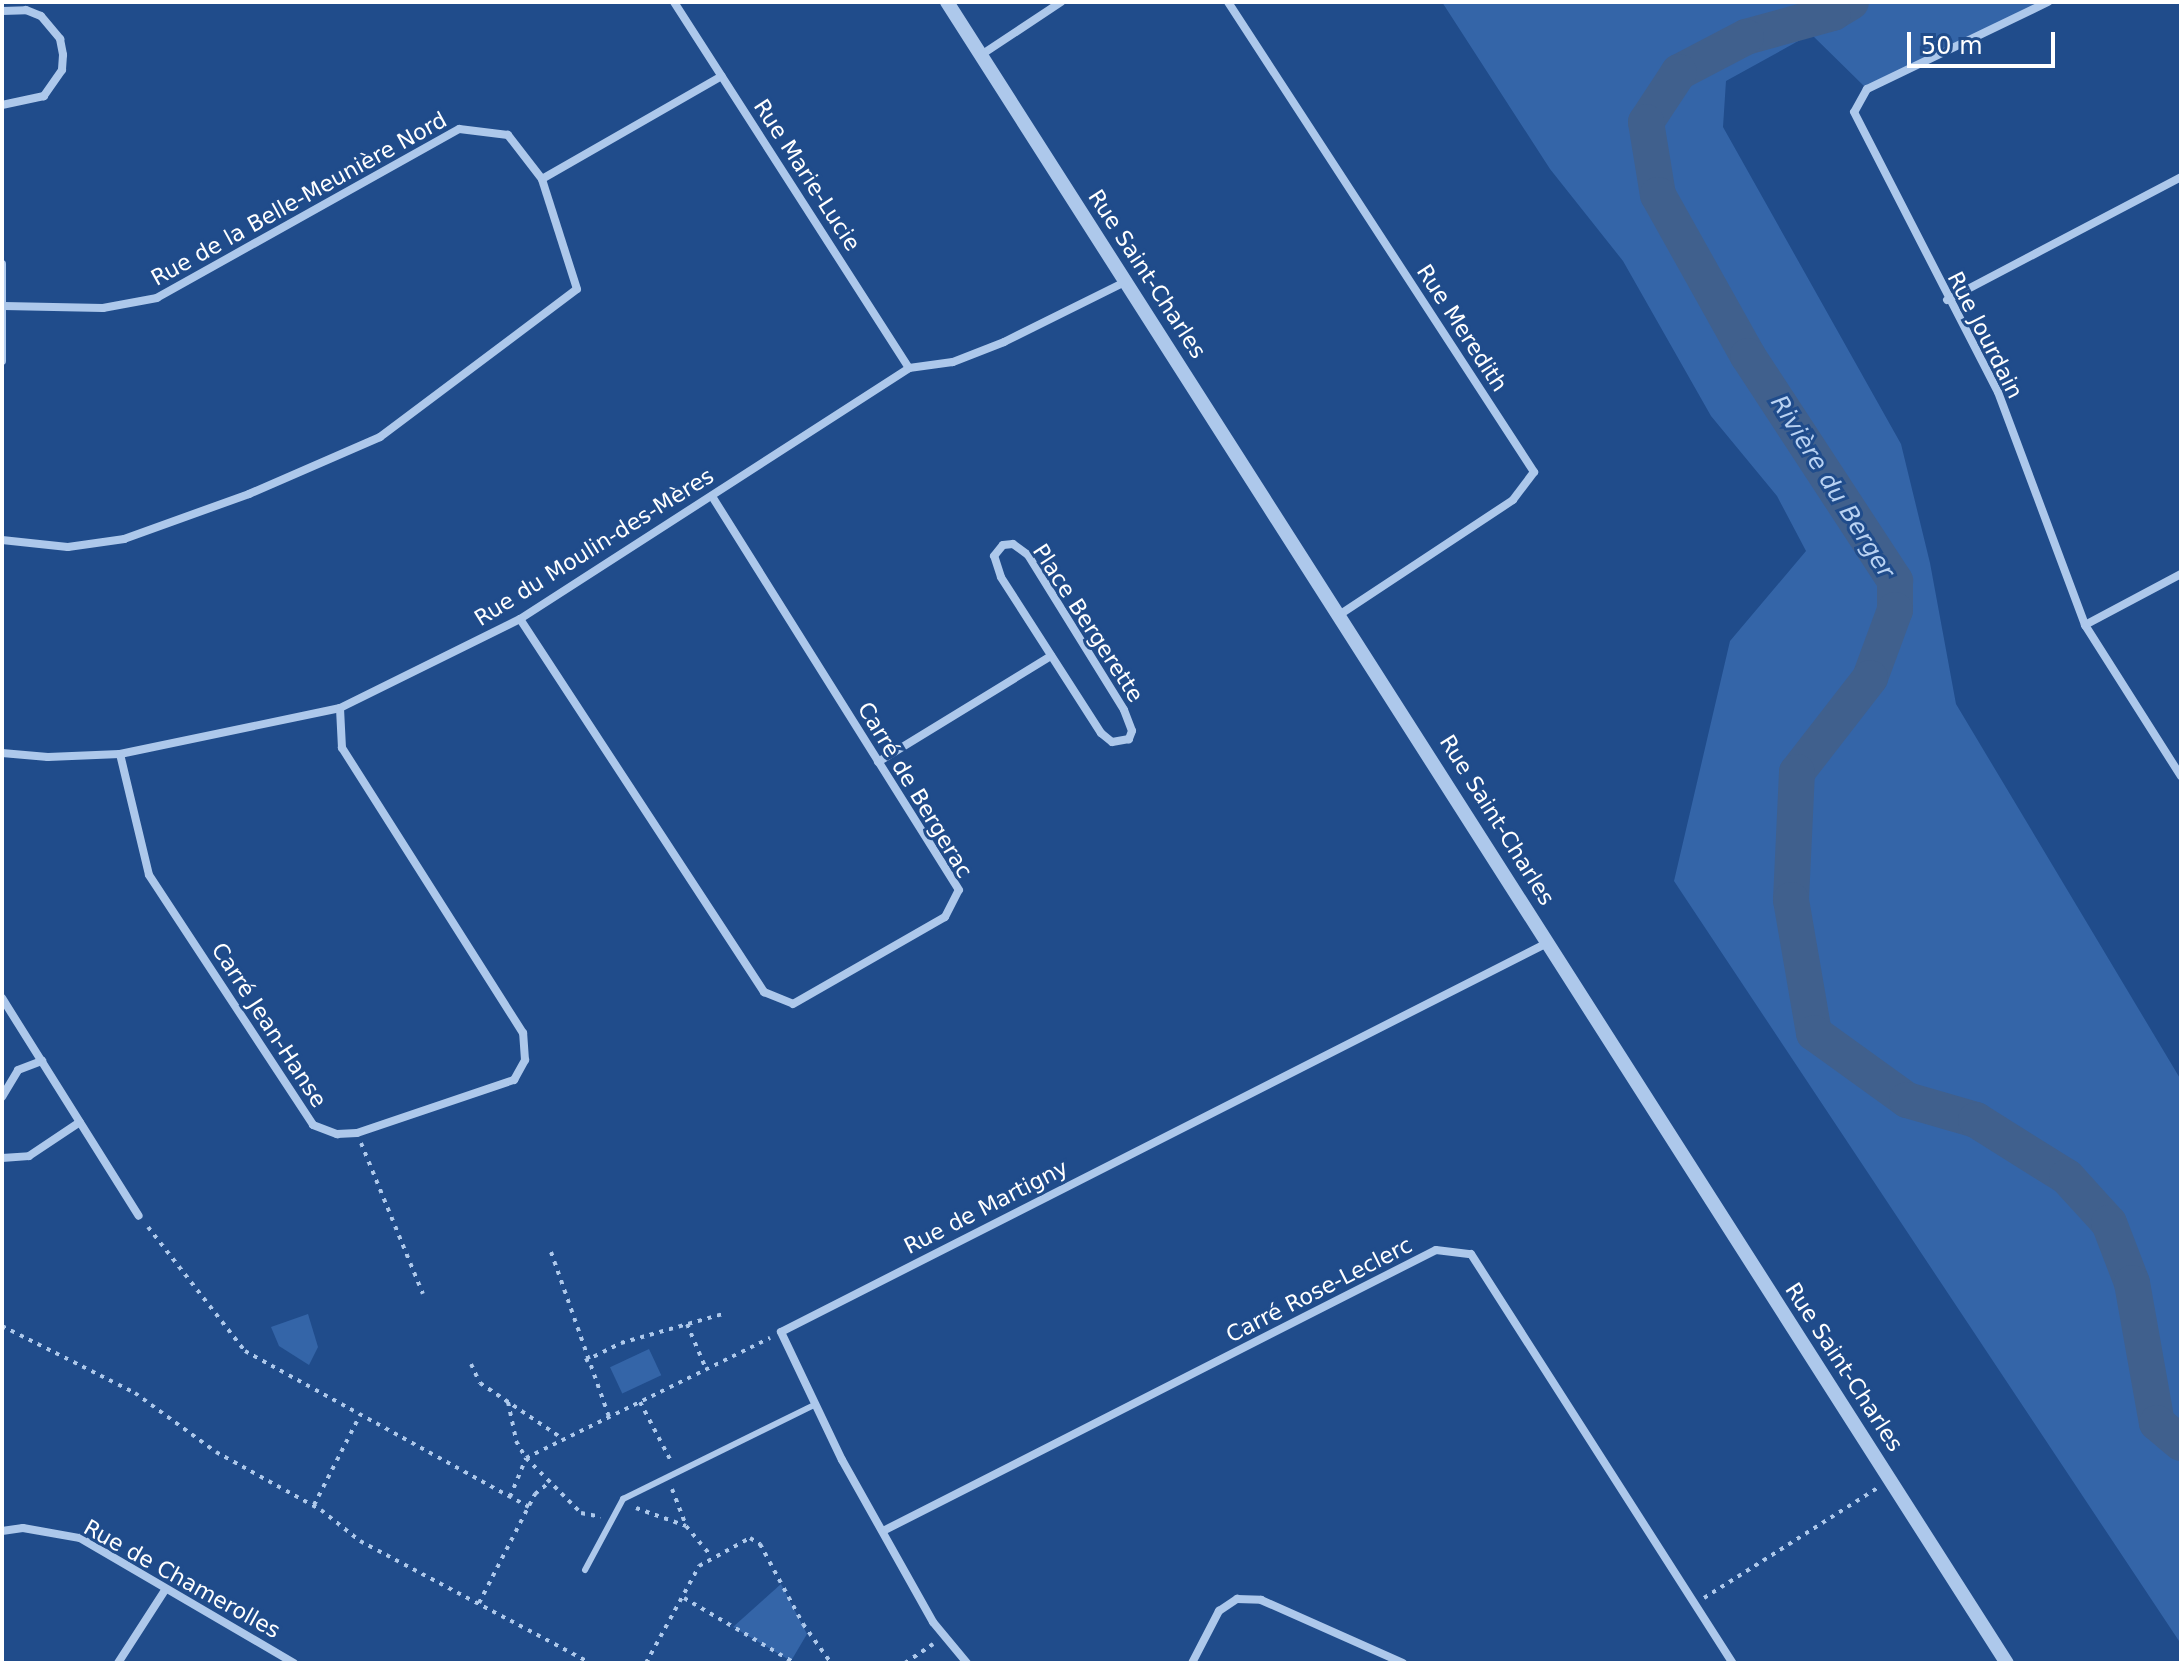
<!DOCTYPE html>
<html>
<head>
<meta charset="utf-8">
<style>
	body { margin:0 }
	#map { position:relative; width:2183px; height:1665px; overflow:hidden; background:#204c8b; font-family:"DejaVu Sans",sans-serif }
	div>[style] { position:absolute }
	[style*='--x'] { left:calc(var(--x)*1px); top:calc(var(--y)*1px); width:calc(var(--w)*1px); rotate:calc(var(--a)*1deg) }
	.green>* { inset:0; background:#3465a8; transform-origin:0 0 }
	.river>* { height:36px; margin:-18px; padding:0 18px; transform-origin:18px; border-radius:18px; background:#40608d }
	.path>* { height:4px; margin-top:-2px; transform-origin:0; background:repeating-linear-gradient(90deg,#adc8eb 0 4px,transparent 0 10px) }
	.service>* { height:6px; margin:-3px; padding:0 3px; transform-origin:3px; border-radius:3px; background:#adc8eb }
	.minor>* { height:8px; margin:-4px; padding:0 4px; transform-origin:4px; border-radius:4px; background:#adc8eb }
	.tertiary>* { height:14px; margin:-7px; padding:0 7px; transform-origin:7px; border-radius:7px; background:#adc8eb }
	span { translate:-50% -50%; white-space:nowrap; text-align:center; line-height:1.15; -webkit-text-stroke:6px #204c8b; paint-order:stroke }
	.street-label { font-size:22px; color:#fff }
	.water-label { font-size:24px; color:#b9d2f2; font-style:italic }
	.frame { position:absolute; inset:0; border:4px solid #fff; pointer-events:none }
	.scale { position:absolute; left:1907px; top:32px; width:148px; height:36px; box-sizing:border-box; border:4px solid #fff; border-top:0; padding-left:10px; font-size:24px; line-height:28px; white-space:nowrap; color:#fff; -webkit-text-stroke:6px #204c8b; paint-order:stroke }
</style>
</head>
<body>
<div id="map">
	<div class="green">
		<i style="clip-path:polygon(1442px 2px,2048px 2px,1867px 89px,1811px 34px,1726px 81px,1723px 127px,1901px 444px,1930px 563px,1956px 704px,2181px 1080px,2181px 1644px,1674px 881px,1730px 641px,1806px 551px,1777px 496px,1711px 416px,1623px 261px,1550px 169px)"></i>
		<i style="clip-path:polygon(308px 1314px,318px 1347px,309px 1365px,279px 1346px,271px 1327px)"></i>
		<i style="left:649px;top:1349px;width:29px;height:43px;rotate:65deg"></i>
		<i style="clip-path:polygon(781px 1584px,807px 1634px,791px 1661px,733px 1627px)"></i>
	</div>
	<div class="river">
		<i style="--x:1851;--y:2;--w:21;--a:149"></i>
		<i style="--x:1833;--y:13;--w:90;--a:164.6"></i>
		<i style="--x:1746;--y:37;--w:76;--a:152.4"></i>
		<i style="--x:1679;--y:72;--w:60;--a:123.4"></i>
		<i style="--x:1646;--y:122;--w:74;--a:80.7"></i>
		<i style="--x:1658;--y:195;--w:184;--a:60.8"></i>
		<i style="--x:1748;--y:356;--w:269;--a:56.8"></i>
		<i style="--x:1895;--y:581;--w:29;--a:90"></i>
		<i style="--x:1895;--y:610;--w:72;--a:110.2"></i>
		<i style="--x:1870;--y:678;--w:119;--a:127.8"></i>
		<i style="--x:1797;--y:772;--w:128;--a:92.7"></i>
		<i style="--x:1791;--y:900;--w:135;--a:80.2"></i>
		<i style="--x:1814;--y:1033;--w:115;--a:35.8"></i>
		<i style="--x:1907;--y:1100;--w:72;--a:16.2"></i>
		<i style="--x:1976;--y:1120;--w:107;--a:32.1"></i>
		<i style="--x:2067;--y:1177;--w:62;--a:47.6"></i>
		<i style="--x:2109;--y:1223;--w:64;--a:69"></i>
		<i style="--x:2132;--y:1283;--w:142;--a:79.9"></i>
		<i style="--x:2157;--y:1423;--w:31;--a:40"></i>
	</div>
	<div class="path">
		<i style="--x:361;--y:1143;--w:163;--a:67.7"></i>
		<i style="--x:148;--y:1227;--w:157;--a:52"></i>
		<i style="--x:245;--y:1351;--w:324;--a:28.8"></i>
		<i style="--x:551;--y:1252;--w:175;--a:70.6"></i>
		<i style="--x:687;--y:1324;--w:49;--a:67.1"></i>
		<i style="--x:2;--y:1326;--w:149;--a:26.7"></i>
		<i style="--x:135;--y:1393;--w:100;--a:36.1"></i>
		<i style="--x:216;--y:1452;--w:120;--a:28.9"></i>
		<i style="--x:321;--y:1510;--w:50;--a:38.5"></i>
		<i style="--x:360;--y:1541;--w:260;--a:27.9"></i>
		<i style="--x:585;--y:1361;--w:40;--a:-26.6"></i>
		<i style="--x:621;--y:1343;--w:109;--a:-15.9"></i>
		<i style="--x:471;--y:1364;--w:21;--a:65"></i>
		<i style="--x:480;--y:1383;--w:100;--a:34"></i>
		<i style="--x:508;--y:1402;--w:40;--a:78"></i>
		<i style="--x:516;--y:1441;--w:20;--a:60"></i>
		<i style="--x:526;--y:1458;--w:78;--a:45"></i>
		<i style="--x:581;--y:1513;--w:20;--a:11"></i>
		<i style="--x:640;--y:1402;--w:69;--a:62.3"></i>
		<i style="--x:672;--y:1489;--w:39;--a:69"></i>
		<i style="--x:510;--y:1497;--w:42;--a:-67.7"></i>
		<i style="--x:526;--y:1458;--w:272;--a:-26.2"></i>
		<i style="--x:314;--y:1505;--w:101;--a:-62.9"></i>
		<i style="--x:636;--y:1508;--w:53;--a:19.8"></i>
		<i style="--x:686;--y:1526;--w:38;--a:50"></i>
		<i style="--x:684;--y:1598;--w:129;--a:30.4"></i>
		<i style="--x:1704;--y:1598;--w:207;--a:-32.4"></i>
		<i style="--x:479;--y:1603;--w:123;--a:-62.8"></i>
		<i style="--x:535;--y:1494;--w:19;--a:-39"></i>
		<i style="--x:646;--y:1663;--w:111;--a:-61.3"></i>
		<i style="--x:699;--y:1566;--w:58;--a:-28.8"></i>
		<i style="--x:750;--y:1538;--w:12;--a:31"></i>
		<i style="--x:760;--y:1544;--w:91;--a:61.7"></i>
		<i style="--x:803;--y:1624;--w:48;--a:54.3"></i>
		<i style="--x:905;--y:1663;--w:34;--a:-34"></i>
	</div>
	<div class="service">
		<i style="--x:585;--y:1570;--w:81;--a:-61.8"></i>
		<i style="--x:623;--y:1499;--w:215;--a:-26.2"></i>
	</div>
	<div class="minor">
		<i style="--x:674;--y:2;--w:435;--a:57.3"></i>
		<i style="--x:1228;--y:2;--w:561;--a:56.93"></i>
		<i style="--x:1534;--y:472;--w:35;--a:127"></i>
		<i style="--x:1513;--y:500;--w:206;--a:146.5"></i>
		<i style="--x:2048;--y:2;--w:201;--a:154.3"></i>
		<i style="--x:1867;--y:89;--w:26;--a:119"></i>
		<i style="--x:1854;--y:112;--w:315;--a:62.8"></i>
		<i style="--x:1998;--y:392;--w:249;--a:69.5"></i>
		<i style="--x:2085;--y:625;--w:179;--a:57.6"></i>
		<i style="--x:2;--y:11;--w:24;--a:-2"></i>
		<i style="--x:26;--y:10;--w:16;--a:22"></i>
		<i style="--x:41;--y:16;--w:30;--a:50"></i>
		<i style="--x:60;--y:39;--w:16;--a:79"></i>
		<i style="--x:63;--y:55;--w:15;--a:94"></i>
		<i style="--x:62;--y:70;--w:32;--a:125"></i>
		<i style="--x:44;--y:96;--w:43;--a:167.9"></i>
		<i style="--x:981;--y:55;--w:96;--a:-33.5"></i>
		<i style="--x:542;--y:179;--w:207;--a:-29.8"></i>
		<i style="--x:2;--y:264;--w:97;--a:90"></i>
		<i style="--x:1947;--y:300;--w:264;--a:-27.7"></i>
		<i style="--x:2;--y:540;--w:66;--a:6.1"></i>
		<i style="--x:68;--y:547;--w:57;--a:-8.1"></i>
		<i style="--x:124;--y:539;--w:133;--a:-19.8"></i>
		<i style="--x:249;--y:494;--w:143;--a:-23.5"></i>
		<i style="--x:380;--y:437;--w:246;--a:-36.9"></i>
		<i style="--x:577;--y:289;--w:115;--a:-107.7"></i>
		<i style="--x:542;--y:179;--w:56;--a:-127.7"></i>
		<i style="--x:508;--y:135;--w:49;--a:-173"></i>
		<i style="--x:459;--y:129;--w:346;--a:150.8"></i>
		<i style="--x:157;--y:298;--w:55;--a:169.5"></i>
		<i style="--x:103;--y:308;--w:99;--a:-178.8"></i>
		<i style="--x:1013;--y:544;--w:19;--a:36"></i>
		<i style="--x:1028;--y:555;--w:182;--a:58.2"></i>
		<i style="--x:1124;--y:710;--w:22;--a:69"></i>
		<i style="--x:1132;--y:731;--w:9;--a:111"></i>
		<i style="--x:1129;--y:739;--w:17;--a:170"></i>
		<i style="--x:1112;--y:742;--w:14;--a:-141"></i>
		<i style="--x:1101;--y:733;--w:185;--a:-122.7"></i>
		<i style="--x:1001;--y:577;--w:22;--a:-108"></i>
		<i style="--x:994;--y:556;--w:14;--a:-51"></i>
		<i style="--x:1003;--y:545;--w:10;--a:-6"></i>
		<i style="--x:520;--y:619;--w:446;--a:56.8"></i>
		<i style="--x:764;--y:992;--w:31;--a:22"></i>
		<i style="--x:793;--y:1004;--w:175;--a:-29.8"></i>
		<i style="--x:945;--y:917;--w:30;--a:-63"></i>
		<i style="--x:959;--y:890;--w:465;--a:-122.1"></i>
		<i style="--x:2085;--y:625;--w:109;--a:-28"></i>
		<i style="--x:2;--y:753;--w:46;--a:5"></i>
		<i style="--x:48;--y:757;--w:72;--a:-2.4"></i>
		<i style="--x:120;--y:754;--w:225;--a:-11.8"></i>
		<i style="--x:340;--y:708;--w:201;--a:-26.3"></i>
		<i style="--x:520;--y:619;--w:463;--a:-32.8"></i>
		<i style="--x:909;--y:368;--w:44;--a:-7.8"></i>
		<i style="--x:953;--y:362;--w:55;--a:-21.4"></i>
		<i style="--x:1004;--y:342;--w:135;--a:-26.4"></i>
		<i style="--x:120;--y:754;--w:124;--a:76.5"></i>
		<i style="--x:149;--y:875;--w:299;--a:56.7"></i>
		<i style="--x:313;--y:1125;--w:26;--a:21"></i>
		<i style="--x:337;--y:1134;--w:20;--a:-3"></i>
		<i style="--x:357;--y:1133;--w:166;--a:-18.7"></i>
		<i style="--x:514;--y:1080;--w:23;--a:-61"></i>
		<i style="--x:525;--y:1060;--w:27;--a:-94"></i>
		<i style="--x:523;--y:1033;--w:338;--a:-122.4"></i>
		<i style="--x:342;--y:748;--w:40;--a:-92.9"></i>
		<i style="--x:878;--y:762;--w:203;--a:-31.5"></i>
		<i style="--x:2;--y:998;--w:257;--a:57.9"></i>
		<i style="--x:2;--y:1097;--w:31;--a:-59"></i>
		<i style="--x:18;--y:1070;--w:26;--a:-21"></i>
		<i style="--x:2;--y:1158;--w:27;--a:-4"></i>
		<i style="--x:29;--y:1156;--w:61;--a:-33.7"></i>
		<i style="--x:2;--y:1531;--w:21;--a:-8"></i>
		<i style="--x:23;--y:1528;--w:58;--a:10"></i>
		<i style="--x:80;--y:1538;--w:248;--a:30.3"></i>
		<i style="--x:883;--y:1531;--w:620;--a:-26.94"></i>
		<i style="--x:1436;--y:1250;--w:35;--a:7"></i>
		<i style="--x:1471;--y:1254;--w:486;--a:57.4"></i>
		<i style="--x:118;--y:1663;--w:87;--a:-57.2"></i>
		<i style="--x:967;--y:1663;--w:53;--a:-129.7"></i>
		<i style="--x:933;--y:1622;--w:186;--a:-119.3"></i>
		<i style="--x:842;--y:1460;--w:142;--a:-115.5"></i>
		<i style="--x:781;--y:1332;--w:859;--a:-26.92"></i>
		<i style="--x:1192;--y:1663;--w:59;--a:-62.6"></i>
		<i style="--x:1219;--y:1611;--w:22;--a:-34"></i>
		<i style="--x:1237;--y:1599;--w:24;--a:2"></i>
		<i style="--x:1261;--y:1600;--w:155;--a:23.9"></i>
	</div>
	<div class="tertiary">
		<i style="--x:947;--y:2;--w:1970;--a:57.46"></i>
	</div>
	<div class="street-label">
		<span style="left:807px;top:175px;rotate:57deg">Rue Marie-Lucie</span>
		<span style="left:299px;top:199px;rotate:-29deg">Rue de la Belle-Meunière Nord</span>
		<span style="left:1147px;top:274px;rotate:57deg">Rue Saint-Charles</span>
		<span style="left:1462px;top:328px;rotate:57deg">Rue Meredith</span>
		<span style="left:1985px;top:335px;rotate:63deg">Rue Jourdain</span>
		<span style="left:594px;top:547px;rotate:-32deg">Rue du Moulin-des-Mères</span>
		<span style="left:1088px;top:623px;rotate:57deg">Place Bergerette</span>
		<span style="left:915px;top:790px;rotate:59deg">Carré de Bergerac</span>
		<span style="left:1497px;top:820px;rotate:58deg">Rue Saint-Charles</span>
		<span style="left:269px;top:1025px;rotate:57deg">Carré Jean-Hanse</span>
		<span style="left:986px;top:1207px;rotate:-27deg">Rue de Martigny</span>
		<span style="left:1319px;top:1290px;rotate:-27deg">Carré Rose-Leclerc</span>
		<span style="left:1844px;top:1367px;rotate:57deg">Rue Saint-Charles</span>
		<span style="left:182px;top:1579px;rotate:29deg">Rue de Chamerolles</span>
	</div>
	<div class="water-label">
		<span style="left:1832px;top:487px;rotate:58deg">Rivière du Berger</span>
	</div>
	<div class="frame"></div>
	<div class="scale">50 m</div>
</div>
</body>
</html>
